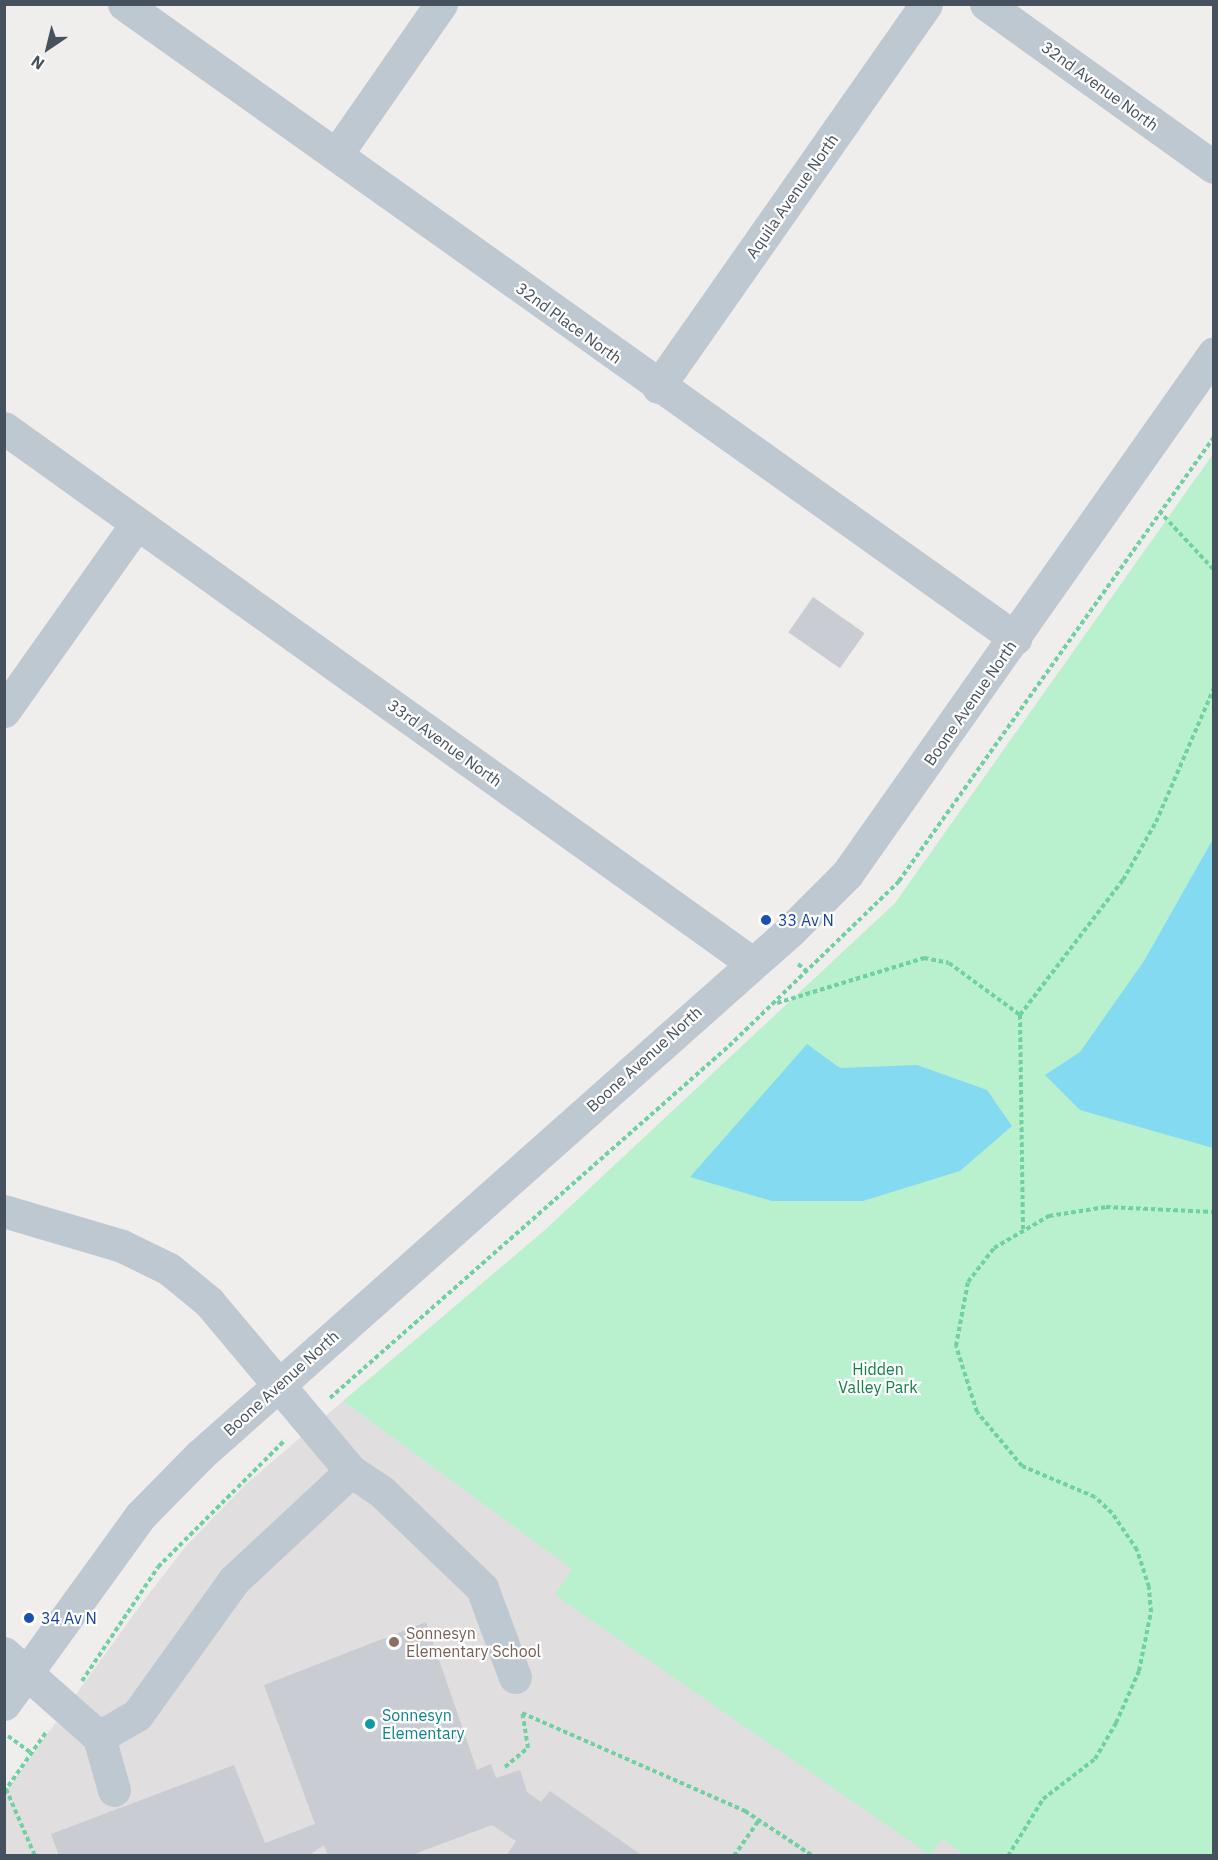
<!DOCTYPE html>
<html>
<head>
<meta charset="utf-8">
<style>
	body { margin:0 }
	#map { position:relative; width:1218px; height:1860px; overflow:hidden; background:#f0eded; font-family:"IBM Plex Sans",sans-serif }
	div>[style] { position:absolute }
	[style*='--x'] { left:calc(var(--x)*1px); top:calc(var(--y)*1px); width:calc(var(--w)*1px); rotate:calc(var(--a)*1deg) }
	.education>* { inset:0; background:#e1dedf }
	.green>* { inset:0; background:#b9f1ce }
	.water>* { inset:0; background:#84daf0 }
	.building>* { inset:0; background:#caccd3; transform-origin:0 0 }
	.path>* { height:4px; margin-top:-2px; transform-origin:0; background:repeating-linear-gradient(90deg,#6fd0a0 0 4.5px,transparent 0 7.5px) }
	.minor>* { height:33px; margin:-16.5px; padding:0 16.5px; transform-origin:16.5px; border-radius:16.5px; background:#bdc8d1 }
	.dots>* { width:16px; height:16px; translate:-50% -50%; box-sizing:border-box; border:3px solid #fff; border-radius:50% }
	span { translate:-50% -50%; white-space:nowrap; text-align:center; line-height:1.15; -webkit-text-stroke:4.5px #fff; paint-order:stroke }
	.street-label { font-size:16px; color:#45515c }
	.transit-label { font-size:16px; color:#164399 }
	.left { translate:0 -50%; text-align:left }
	.park-label { font-size:16px; color:#128149 }
	.education-label { font-size:16px; color:#785e54 }
	.culture-label { font-size:16px; color:#0d838f }
	.frame { position:absolute; inset:0; border:6px solid #45515c; pointer-events:none }
	.north { position:absolute; left:18px; top:18px; width:60px; height:60px; -webkit-text-stroke:4px #fff; paint-order:stroke; rotate:215deg; font-size:16px; font-weight:700; line-height:24px; text-align:center; color:#45515c }
	.north::after { content:''; display:block; margin:auto; width:21px; height:27px; background:#45515c; clip-path:polygon(50% 0,100% 100%,50% 72%,0 100%) }
</style>
</head>
<body>
<div id="map">
	<div class="education">
		<i style="clip-path:polygon(343px 1401px,964px 1855px,5px 1855px,4px 1794px,142px 1603px,186px 1546px,245px 1485px)"></i>
	</div>
	<div class="green">
		<i style="clip-path:polygon(1213px 454px,1213px 1855px,964px 1855px,942px 1839px,930px 1855px,555px 1595px,572px 1569px,343px 1401px,546px 1229px,895px 903px)"></i>
	</div>
	<div class="water">
		<i style="clip-path:polygon(1213px 839px,1213px 1148px,1080px 1110px,1045px 1075px,1080px 1052px,1144px 961px)"></i>
		<i style="clip-path:polygon(807px 1044px,840px 1068px,917px 1065px,987px 1090px,1012px 1126px,960px 1171px,863px 1201px,772px 1201px,690px 1177px)"></i>
	</div>
	<div class="building">
		<i style="left:813px;top:597px;width:63px;height:43px;rotate:35deg"></i>
		<i style="clip-path:polygon(426px 1622px,477px 1770px,491px 1764px,496px 1778px,520px 1770px,527px 1792px,541px 1802px,550px 1791px,643px 1856px,506px 1856px,516px 1841px,492px 1825px,409px 1856px,328px 1856px,324px 1845px,308px 1856px,59px 1856px,51px 1834px,234px 1765px,265px 1843px,315px 1824px,264px 1685px)"></i>
	</div>
	<div class="path">
		<i style="--x:1159;--y:511;--w:81;--a:47"></i>
		<i style="--x:798;--y:964;--w:14;--a:39"></i>
		<i style="--x:777;--y:1003;--w:154;--a:-17"></i>
		<i style="--x:924;--y:958;--w:25;--a:11"></i>
		<i style="--x:949;--y:963;--w:88;--a:36.2"></i>
		<i style="--x:1020;--y:1015;--w:215;--a:89.2"></i>
		<i style="--x:1020;--y:1015;--w:170;--a:-52.7"></i>
		<i style="--x:1123;--y:880;--w:67;--a:-60.4"></i>
		<i style="--x:1156;--y:822;--w:146;--a:-66.6"></i>
		<i style="--x:330;--y:1398;--w:532;--a:-41.42"></i>
		<i style="--x:729;--y:1046;--w:237;--a:-44.1"></i>
		<i style="--x:899;--y:881;--w:544;--a:-54.65"></i>
		<i style="--x:82;--y:1681;--w:137;--a:-56.3"></i>
		<i style="--x:158;--y:1567;--w:180;--a:-45"></i>
		<i style="--x:522;--y:1713;--w:244;--a:23.7"></i>
		<i style="--x:745;--y:1811;--w:82;--a:33.5"></i>
		<i style="--x:8;--y:1736;--w:29;--a:36"></i>
		<i style="--x:505;--y:1767;--w:30;--a:-40"></i>
		<i style="--x:528;--y:1748;--w:36;--a:-99"></i>
		<i style="--x:6;--y:1789;--w:73;--a:66.6"></i>
		<i style="--x:4;--y:1792;--w:75;--a:-54.8"></i>
		<i style="--x:734;--y:1856;--w:44;--a:-55.2"></i>
		<i style="--x:1008;--y:1856;--w:67;--a:-58.4"></i>
		<i style="--x:1043;--y:1799;--w:66;--a:-37.6"></i>
		<i style="--x:1095;--y:1759;--w:42;--a:-59.7"></i>
		<i style="--x:1116;--y:1723;--w:57;--a:-66.1"></i>
		<i style="--x:1139;--y:1671;--w:60;--a:-78.5"></i>
		<i style="--x:1151;--y:1612;--w:25;--a:-95"></i>
		<i style="--x:1149;--y:1587;--w:39;--a:-108"></i>
		<i style="--x:1137;--y:1550;--w:45;--a:-124"></i>
		<i style="--x:1112;--y:1513;--w:23;--a:-137"></i>
		<i style="--x:1095;--y:1497;--w:79;--a:-157"></i>
		<i style="--x:1022;--y:1466;--w:70;--a:-129.8"></i>
		<i style="--x:977;--y:1412;--w:69;--a:-107.7"></i>
		<i style="--x:956;--y:1346;--w:65;--a:-79.4"></i>
		<i style="--x:968;--y:1282;--w:43;--a:-52.6"></i>
		<i style="--x:994;--y:1248;--w:64;--a:-30.2"></i>
		<i style="--x:1049;--y:1216;--w:58;--a:-9"></i>
		<i style="--x:1106;--y:1207;--w:108;--a:2.7"></i>
	</div>
	<div class="minor">
		<i style="--x:124;--y:4;--w:1094;--a:35.43"></i>
		<i style="--x:986;--y:4;--w:280;--a:35.6"></i>
		<i style="--x:336;--y:155;--w:184;--a:-55.2"></i>
		<i style="--x:658;--y:387;--w:467;--a:-55"></i>
		<i style="--x:4;--y:428;--w:920;--a:35.57"></i>
		<i style="--x:4;--y:711;--w:230;--a:-54.7"></i>
		<i style="--x:4;--y:1211;--w:123;--a:16.5"></i>
		<i style="--x:122;--y:1246;--w:52;--a:26.1"></i>
		<i style="--x:169;--y:1269;--w:52;--a:39.5"></i>
		<i style="--x:209;--y:1302;--w:221;--a:50"></i>
		<i style="--x:351;--y:1471;--w:160;--a:137"></i>
		<i style="--x:234;--y:1580;--w:166;--a:125.7"></i>
		<i style="--x:137;--y:1715;--w:44;--a:149.9"></i>
		<i style="--x:351;--y:1471;--w:37;--a:34"></i>
		<i style="--x:382;--y:1492;--w:139;--a:43.8"></i>
		<i style="--x:482;--y:1588;--w:95;--a:69.7"></i>
		<i style="--x:4;--y:1653;--w:127;--a:41.5"></i>
		<i style="--x:99;--y:1737;--w:55;--a:74.2"></i>
		<i style="--x:4;--y:1704;--w:233;--a:-54.1"></i>
		<i style="--x:141;--y:1515;--w:84;--a:-45.5"></i>
		<i style="--x:200;--y:1455;--w:789;--a:-41.61"></i>
		<i style="--x:790;--y:931;--w:81;--a:-45"></i>
		<i style="--x:847;--y:874;--w:637;--a:-54.84"></i>
	</div>
	<div class="dots">
		<i style="left:766px;top:920px;background:#1a4fb4"></i>
		<i style="left:29px;top:1618px;background:#1a4fb4"></i>
		<i style="left:394px;top:1642px;background:#8d6e63"></i>
		<i style="left:370px;top:1724px;background:#0f9aa8"></i>
	</div>
	<div class="street-label">
		<span style="left:1100px;top:86px;rotate:36deg">32nd Avenue North</span>
		<span style="left:792px;top:196px;rotate:-55deg">Aquila Avenue North</span>
		<span style="left:569px;top:323px;rotate:36deg">32nd Place North</span>
		<span style="left:970px;top:703px;rotate:-55deg">Boone Avenue North</span>
		<span style="left:445px;top:743px;rotate:36deg">33rd Avenue North</span>
		<span style="left:644px;top:1059px;rotate:-42deg">Boone Avenue North</span>
		<span style="left:281px;top:1383px;rotate:-42deg">Boone Avenue North</span>
	</div>
	<div class="transit-label">
		<span class="left" style="left:778px;top:920px">33 Av N</span>
		<span class="left" style="left:41px;top:1618px">34 Av N</span>
	</div>
	<div class="park-label">
		<span style="left:878px;top:1378px">Hidden<br>Valley Park</span>
	</div>
	<div class="education-label">
		<span class="left" style="left:406px;top:1642px">Sonnesyn<br>Elementary School</span>
	</div>
	<div class="culture-label">
		<span class="left" style="left:382px;top:1724px">Sonnesyn<br>Elementary</span>
	</div>
	<div class="frame"></div>
	<div class="north">N</div>
</div>
</body>
</html>
